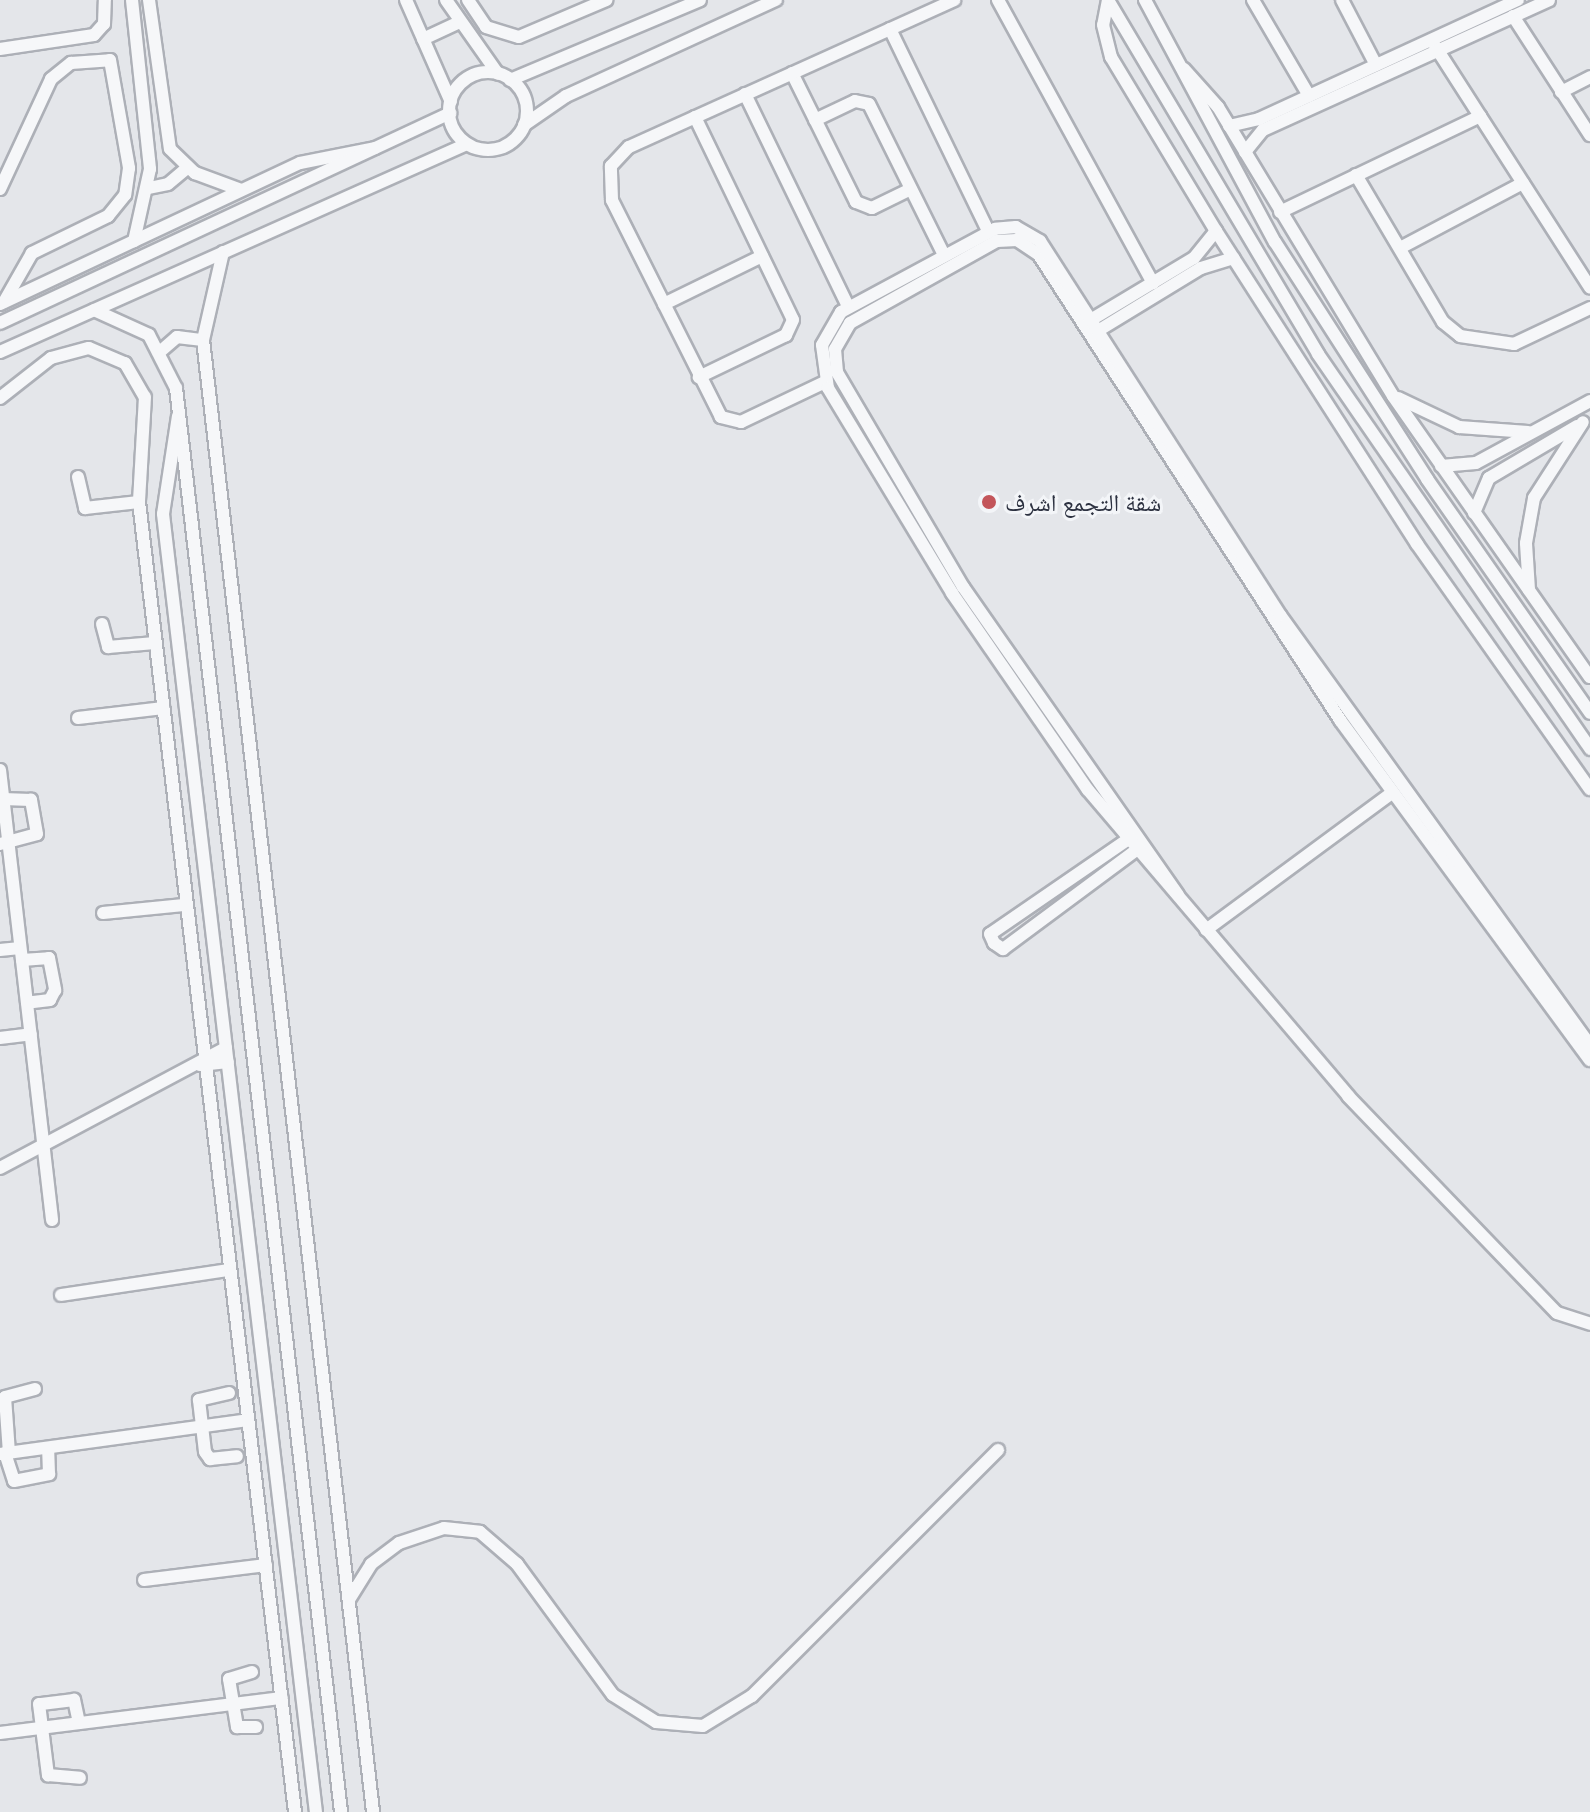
<!DOCTYPE html>
<html>
<head>
<meta charset="utf-8">
<style>
	body { margin:0 }
	#map { position:relative; width:1590px; height:1812px; overflow:hidden; background:#e4e6ea; font-family:"Golos Text","Noto Naskh Arabic",sans-serif }
	div>[style] { position:absolute }
	[style*='--x'] { left:calc(var(--x)*1px); top:calc(var(--y)*1px); width:calc(var(--w)*1px); rotate:calc(var(--a)*1deg) }
	.roads { filter:drop-shadow(2px 0 #adb0b7) drop-shadow(-2px 0 #adb0b7) drop-shadow(0 2px #adb0b7) drop-shadow(0 -2px #adb0b7) }
	.minor>* { height:12px; margin:-6px; padding:0 6px; transform-origin:6px; border-radius:6px; background:#f6f7f9 }
	.minor>.ring { margin:-6px; padding:0; box-sizing:content-box; background:none; border:12px solid #f6f7f9; border-radius:50% }
	.dots>* { width:22px; height:22px; translate:-50% -50%; box-sizing:border-box; border:4px solid #f3f5f8; border-radius:50% }
	span { translate:-50% -50%; white-space:nowrap; text-align:center; line-height:1.15; -webkit-text-stroke:6px #f3f5f8; paint-order:stroke }
	.poi-label { font-size:24px; color:#2d3241 }
	.left { translate:0 -50%; text-align:left }
</style>
</head>
<body>
<div id="map">
	<div class="roads">
		<div class="minor">
			<i style="--x:132;--y:0;--w:170;--a:83.9"></i>
			<i style="--x:150;--y:169;--w:74;--a:102.5"></i>
			<i style="--x:149;--y:0;--w:150;--a:82"></i>
			<i style="--x:170;--y:149;--w:35;--a:44"></i>
			<i style="--x:195;--y:173;--w:49;--a:20.3"></i>
			<i style="--x:406;--y:0;--w:111;--a:66.2"></i>
			<i style="--x:446;--y:0;--w:90;--a:54.9"></i>
			<i style="--x:468;--y:0;--w:32;--a:56"></i>
			<i style="--x:486;--y:27;--w:34;--a:17"></i>
			<i style="--x:519;--y:37;--w:95;--a:-23"></i>
			<i style="--x:998;--y:0;--w:323;--a:61.3"></i>
			<i style="--x:1108;--y:0;--w:25;--a:101"></i>
			<i style="--x:1103;--y:25;--w:33;--a:76"></i>
			<i style="--x:1111;--y:57;--w:203;--a:58.9"></i>
			<i style="--x:1216;--y:231;--w:372;--a:57.3"></i>
			<i style="--x:1417;--y:544;--w:300;--a:54.8"></i>
			<i style="--x:1108;--y:0;--w:412;--a:59.3"></i>
			<i style="--x:1318;--y:354;--w:480;--a:55.4"></i>
			<i style="--x:1145;--y:0;--w:275;--a:61.8"></i>
			<i style="--x:1275;--y:242;--w:282;--a:57.3"></i>
			<i style="--x:1427;--y:479;--w:285;--a:55.1"></i>
			<i style="--x:1253;--y:0;--w:111;--a:59.7"></i>
			<i style="--x:1342;--y:0;--w:73;--a:62.4"></i>
			<i style="--x:1513;--y:16;--w:142;--a:57.1"></i>
			<i style="--x:890;--y:29;--w:225;--a:64.1"></i>
			<i style="--x:423;--y:39;--w:38;--a:-25"></i>
			<i style="--x:1435;--y:46;--w:287;--a:57.3"></i>
			<i style="--x:0;--y:49;--w:95;--a:-8.5"></i>
			<i style="--x:94;--y:35;--w:15;--a:-48"></i>
			<i style="--x:104;--y:24;--w:24;--a:-88"></i>
			<i style="--x:1184;--y:69;--w:51;--a:48.2"></i>
			<i style="--x:1218;--y:107;--w:338;--a:58.8"></i>
			<i style="--x:1393;--y:396;--w:343;--a:55"></i>
			<i class="ring" style="left:449px;top:72px;width:66px;height:66px"></i>
			<i style="--x:792;--y:73;--w:144;--a:63.6"></i>
			<i style="--x:856;--y:202;--w:17;--a:21"></i>
			<i style="--x:872;--y:208;--w:43;--a:-26"></i>
			<i style="--x:510;--y:80;--w:206;--a:-22.8"></i>
			<i style="--x:1561;--y:92;--w:33;--a:-27"></i>
			<i style="--x:745;--y:94;--w:236;--a:64.1"></i>
			<i style="--x:695;--y:117;--w:225;--a:64.2"></i>
			<i style="--x:793;--y:320;--w:17;--a:115"></i>
			<i style="--x:786;--y:335;--w:97;--a:154.2"></i>
			<i style="--x:815;--y:120;--w:44;--a:-25.4"></i>
			<i style="--x:855;--y:101;--w:14;--a:12"></i>
			<i style="--x:869;--y:104;--w:169;--a:63.6"></i>
			<i style="--x:524;--y:125;--w:51;--a:-34.6"></i>
			<i style="--x:566;--y:96;--w:231;--a:-24.6"></i>
			<i style="--x:1229;--y:126;--w:31;--a:-13"></i>
			<i style="--x:1259;--y:119;--w:285;--a:-24.7"></i>
			<i style="--x:1245;--y:152;--w:28;--a:-51"></i>
			<i style="--x:1263;--y:130;--w:314;--a:-24.4"></i>
			<i style="--x:1356;--y:175;--w:171;--a:59.4"></i>
			<i style="--x:1443;--y:322;--w:22;--a:39"></i>
			<i style="--x:1460;--y:336;--w:55;--a:8.4"></i>
			<i style="--x:1514;--y:344;--w:84;--a:-25.3"></i>
			<i style="--x:149;--y:188;--w:19;--a:-12"></i>
			<i style="--x:168;--y:184;--w:25;--a:-40"></i>
			<i style="--x:0;--y:189;--w:121;--a:-65.1"></i>
			<i style="--x:51;--y:79;--w:26;--a:-39"></i>
			<i style="--x:71;--y:63;--w:39;--a:-4"></i>
			<i style="--x:110;--y:60;--w:110;--a:80"></i>
			<i style="--x:129;--y:168;--w:27;--a:98"></i>
			<i style="--x:125;--y:195;--w:27;--a:129"></i>
			<i style="--x:108;--y:216;--w:85;--a:154"></i>
			<i style="--x:32;--y:253;--w:56;--a:119.7"></i>
			<i style="--x:1280;--y:212;--w:222;--a:-25.6"></i>
			<i style="--x:1400;--y:248;--w:139;--a:-27.9"></i>
			<i style="--x:223;--y:252;--w:90;--a:102.8"></i>
			<i style="--x:203;--y:340;--w:1482;--a:83.41"></i>
			<i style="--x:0;--y:304;--w:331;--a:-25.2"></i>
			<i style="--x:300;--y:163;--w:76;--a:-11.3"></i>
			<i style="--x:664;--y:304;--w:109;--a:-26.1"></i>
			<i style="--x:94;--y:310;--w:60;--a:24.4"></i>
			<i style="--x:149;--y:335;--w:59;--a:63"></i>
			<i style="--x:176;--y:388;--w:1434;--a:83.39"></i>
			<i style="--x:1089;--y:321;--w:122;--a:-31"></i>
			<i style="--x:1194;--y:258;--w:35;--a:-51"></i>
			<i style="--x:0;--y:323;--w:497;--a:-25"></i>
			<i style="--x:1096;--y:332;--w:123;--a:-31.4"></i>
			<i style="--x:1201;--y:268;--w:34;--a:-17"></i>
			<i style="--x:162;--y:350;--w:20;--a:-41"></i>
			<i style="--x:177;--y:337;--w:26;--a:7"></i>
			<i style="--x:0;--y:352;--w:511;--a:-24.01"></i>
			<i style="--x:825;--y:382;--w:93;--a:154.5"></i>
			<i style="--x:741;--y:422;--w:21;--a:-166"></i>
			<i style="--x:721;--y:417;--w:243;--a:-116.7"></i>
			<i style="--x:612;--y:200;--w:34;--a:-92"></i>
			<i style="--x:611;--y:166;--w:26;--a:-47"></i>
			<i style="--x:629;--y:147;--w:357;--a:-24.3"></i>
			<i style="--x:0;--y:398;--w:65;--a:-38.1"></i>
			<i style="--x:51;--y:358;--w:39;--a:-15"></i>
			<i style="--x:89;--y:348;--w:39;--a:23"></i>
			<i style="--x:125;--y:363;--w:39;--a:60"></i>
			<i style="--x:145;--y:397;--w:105;--a:93.3"></i>
			<i style="--x:139;--y:502;--w:1319;--a:83.21"></i>
			<i style="--x:1398;--y:398;--w:68;--a:25.4"></i>
			<i style="--x:1459;--y:427;--w:69;--a:4.1"></i>
			<i style="--x:178;--y:416;--w:99;--a:98.7"></i>
			<i style="--x:163;--y:514;--w:1307;--a:83.28"></i>
			<i style="--x:1441;--y:466;--w:35;--a:-5"></i>
			<i style="--x:1476;--y:463;--w:130;--a:-28.5"></i>
			<i style="--x:78;--y:477;--w:32;--a:77"></i>
			<i style="--x:85;--y:508;--w:54;--a:-6.3"></i>
			<i style="--x:1474;--y:513;--w:38;--a:-67"></i>
			<i style="--x:1489;--y:478;--w:102;--a:-30.6"></i>
			<i style="--x:1529;--y:590;--w:47;--a:-93.7"></i>
			<i style="--x:1526;--y:543;--w:46;--a:-79.9"></i>
			<i style="--x:1534;--y:498;--w:90;--a:-57.2"></i>
			<i style="--x:102;--y:624;--w:24;--a:75"></i>
			<i style="--x:108;--y:647;--w:47;--a:-4.9"></i>
			<i style="--x:78;--y:718;--w:86;--a:-6.7"></i>
			<i style="--x:0;--y:770;--w:453;--a:83.4"></i>
			<i style="--x:1127;--y:840;--w:166;--a:145.5"></i>
			<i style="--x:990;--y:934;--w:10;--a:66"></i>
			<i style="--x:994;--y:943;--w:11;--a:34"></i>
			<i style="--x:1003;--y:949;--w:164;--a:-36.6"></i>
			<i style="--x:0;--y:844;--w:38;--a:-15"></i>
			<i style="--x:37;--y:834;--w:35;--a:-100"></i>
			<i style="--x:31;--y:800;--w:28;--a:-178"></i>
			<i style="--x:1178;--y:895;--w:376;--a:-124.9"></i>
			<i style="--x:963;--y:587;--w:249;--a:-120.4"></i>
			<i style="--x:837;--y:372;--w:23;--a:-95"></i>
			<i style="--x:835;--y:349;--w:30;--a:-60"></i>
			<i style="--x:850;--y:323;--w:168;--a:-29.2"></i>
			<i style="--x:997;--y:241;--w:20;--a:-3"></i>
			<i style="--x:1017;--y:240;--w:27;--a:34"></i>
			<i style="--x:1039;--y:255;--w:554;--a:57.08"></i>
			<i style="--x:1340;--y:720;--w:422;--a:53.7"></i>
			<i style="--x:103;--y:913;--w:81;--a:-5.6"></i>
			<i style="--x:1206;--y:930;--w:231;--a:-36.4"></i>
			<i style="--x:0;--y:950;--w:20;--a:-6"></i>
			<i style="--x:22;--y:960;--w:27;--a:-4"></i>
			<i style="--x:49;--y:958;--w:33;--a:79"></i>
			<i style="--x:55;--y:990;--w:11;--a:117"></i>
			<i style="--x:50;--y:1000;--w:23;--a:173"></i>
			<i style="--x:0;--y:1038;--w:31;--a:-7"></i>
			<i style="--x:1590;--y:1045;--w:530;--a:-125.79"></i>
			<i style="--x:1280;--y:615;--w:444;--a:-122.7"></i>
			<i style="--x:1040;--y:241;--w:28;--a:-150"></i>
			<i style="--x:1016;--y:227;--w:21;--a:175"></i>
			<i style="--x:995;--y:229;--w:175;--a:151.7"></i>
			<i style="--x:841;--y:312;--w:38;--a:120"></i>
			<i style="--x:822;--y:345;--w:43;--a:82.1"></i>
			<i style="--x:828;--y:388;--w:240;--a:58.8"></i>
			<i style="--x:952;--y:593;--w:239;--a:55.4"></i>
			<i style="--x:1088;--y:790;--w:402;--a:49.6"></i>
			<i style="--x:1348;--y:1096;--w:301;--a:46.1"></i>
			<i style="--x:1557;--y:1313;--w:35;--a:18"></i>
			<i style="--x:200;--y:1065;--w:28;--a:-6"></i>
			<i style="--x:0;--y:1168;--w:256;--a:-28"></i>
			<i style="--x:61;--y:1295;--w:169;--a:-8.5"></i>
			<i style="--x:229;--y:1393;--w:31;--a:167"></i>
			<i style="--x:199;--y:1400;--w:52;--a:83.4"></i>
			<i style="--x:205;--y:1452;--w:9;--a:54"></i>
			<i style="--x:210;--y:1459;--w:27;--a:-6"></i>
			<i style="--x:5;--y:1453;--w:29;--a:72"></i>
			<i style="--x:14;--y:1481;--w:36;--a:-11"></i>
			<i style="--x:49;--y:1474;--w:26;--a:-92"></i>
			<i style="--x:9;--y:1453;--w:56;--a:-94.1"></i>
			<i style="--x:5;--y:1397;--w:31;--a:-15"></i>
			<i style="--x:0;--y:1454;--w:250;--a:-7.8"></i>
			<i style="--x:144;--y:1580;--w:123;--a:-7"></i>
			<i style="--x:350;--y:1598;--w:40;--a:-58"></i>
			<i style="--x:371;--y:1564;--w:35;--a:-37"></i>
			<i style="--x:399;--y:1543;--w:47;--a:-18.4"></i>
			<i style="--x:444;--y:1528;--w:36;--a:6"></i>
			<i style="--x:480;--y:1532;--w:49;--a:40.9"></i>
			<i style="--x:517;--y:1564;--w:162;--a:53.8"></i>
			<i style="--x:613;--y:1695;--w:51;--a:32.1"></i>
			<i style="--x:656;--y:1722;--w:47;--a:4.9"></i>
			<i style="--x:703;--y:1726;--w:57;--a:-31.5"></i>
			<i style="--x:752;--y:1696;--w:348;--a:-45"></i>
			<i style="--x:252;--y:1672;--w:24;--a:163"></i>
			<i style="--x:229;--y:1679;--w:49;--a:80.5"></i>
			<i style="--x:237;--y:1727;--w:19;--a:0"></i>
			<i style="--x:79;--y:1723;--w:24;--a:-102"></i>
			<i style="--x:74;--y:1700;--w:35;--a:173"></i>
			<i style="--x:39;--y:1704;--w:72;--a:82.8"></i>
			<i style="--x:48;--y:1775;--w:32;--a:5"></i>
			<i style="--x:0;--y:1733;--w:284;--a:-7.1"></i>
		</div>
	</div>
	<div class="dots">
		<i style="left:989px;top:502px;background:#c3555a"></i>
	</div>
	<div class="poi-label">
		<span class="left" style="left:1005px;top:502px">شقة التجمع اشرف</span>
	</div>
</div>
</body>
</html>
